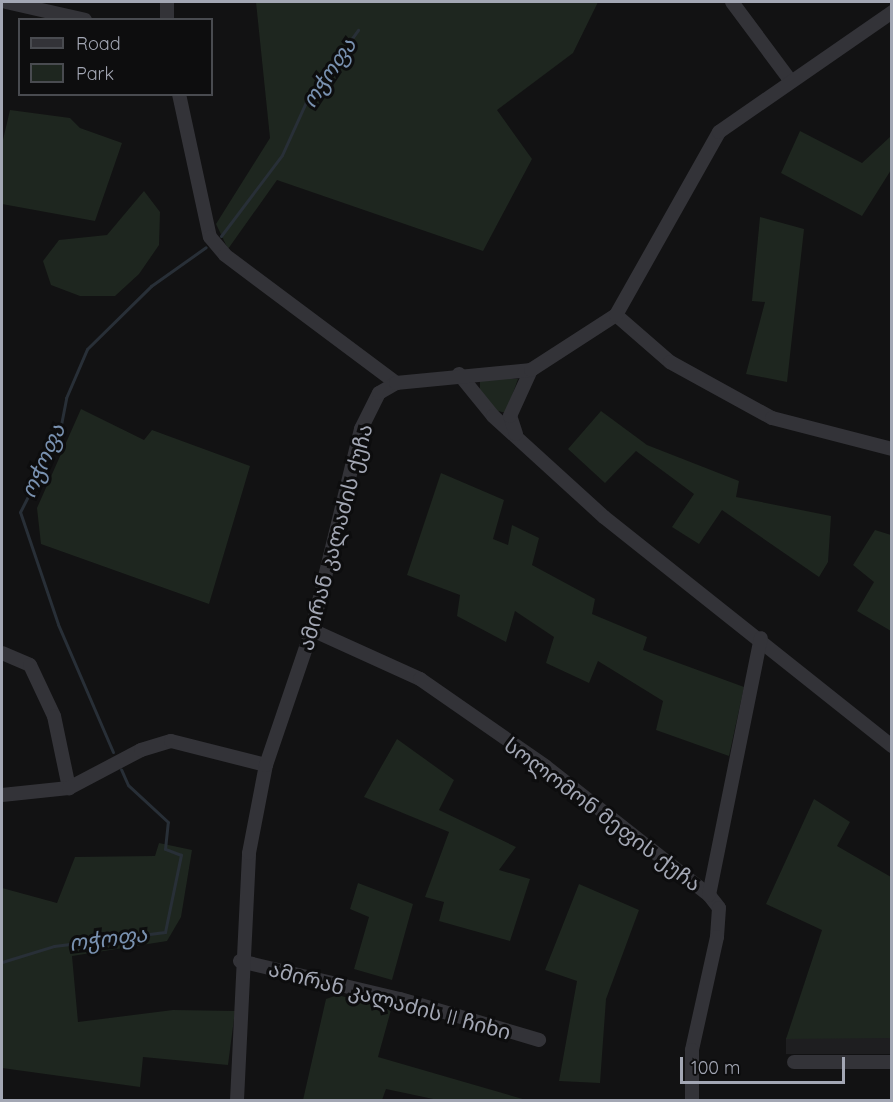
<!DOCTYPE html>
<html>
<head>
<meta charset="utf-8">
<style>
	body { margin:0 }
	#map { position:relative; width:893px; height:1102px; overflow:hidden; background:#121213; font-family:Quicksand,"Noto Sans Georgian",sans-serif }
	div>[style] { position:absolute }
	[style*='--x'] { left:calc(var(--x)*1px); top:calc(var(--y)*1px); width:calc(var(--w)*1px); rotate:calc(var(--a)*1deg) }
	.built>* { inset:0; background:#1e1e20; transform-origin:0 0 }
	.green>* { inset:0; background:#1e261f }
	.stream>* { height:3px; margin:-1.5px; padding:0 1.5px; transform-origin:1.5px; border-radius:1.5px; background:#282f37 }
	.minor>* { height:14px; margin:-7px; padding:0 7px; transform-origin:7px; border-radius:7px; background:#333338 }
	span { translate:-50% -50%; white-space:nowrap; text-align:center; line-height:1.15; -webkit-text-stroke:6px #0d0d0e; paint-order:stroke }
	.street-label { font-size:21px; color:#a3a7b4 }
	.water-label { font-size:22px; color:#7991b0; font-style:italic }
	.frame { position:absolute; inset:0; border:3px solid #a3a7b4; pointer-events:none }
	.legend { position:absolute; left:18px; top:18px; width:195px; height:78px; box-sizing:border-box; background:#0d0d0e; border:2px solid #494b50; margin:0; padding:8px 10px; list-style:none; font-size:18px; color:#a3a7b4 }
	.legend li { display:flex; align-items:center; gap:12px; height:30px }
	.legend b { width:30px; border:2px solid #494b50 }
	.scale { position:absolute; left:680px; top:1057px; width:165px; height:27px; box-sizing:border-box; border:3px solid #a3a7b4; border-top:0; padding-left:8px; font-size:18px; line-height:21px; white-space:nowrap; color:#a3a7b4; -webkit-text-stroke:4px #0d0d0e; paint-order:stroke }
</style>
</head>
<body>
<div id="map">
	<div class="built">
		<i style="left:891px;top:1038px;width:16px;height:105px;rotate:90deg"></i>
	</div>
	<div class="green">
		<i style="clip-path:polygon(256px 2px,598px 2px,573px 53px,497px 110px,532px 159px,483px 251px,277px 180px,228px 249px,216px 224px,270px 138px)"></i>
		<i style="clip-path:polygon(10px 110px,70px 118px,80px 128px,122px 143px,95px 221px,2px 204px,2px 144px)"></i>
		<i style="clip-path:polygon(800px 131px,862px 163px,891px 136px,891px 170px,862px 216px,781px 173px)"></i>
		<i style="clip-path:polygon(144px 191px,160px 212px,159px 245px,139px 274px,115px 296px,80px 296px,51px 285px,43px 261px,59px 240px,107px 235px)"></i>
		<i style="clip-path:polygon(760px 217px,804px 229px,787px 382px,746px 374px,765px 302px,752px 301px)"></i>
		<i style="clip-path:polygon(487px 379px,518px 379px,506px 413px,494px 410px,480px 393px,480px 381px)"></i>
		<i style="clip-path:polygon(81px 409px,144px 440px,152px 430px,250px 466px,209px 604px,41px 544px,37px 508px)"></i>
		<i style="clip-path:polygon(601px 411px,647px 445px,739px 481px,736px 497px,831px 516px,828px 562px,819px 577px,722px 510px,699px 544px,672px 527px,694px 494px,636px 451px,605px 483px,568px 449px)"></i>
		<i style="clip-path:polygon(441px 473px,504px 500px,493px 539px,508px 545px,512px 525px,539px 538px,532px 565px,595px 599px,592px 614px,647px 637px,643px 650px,744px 687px,729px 756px,656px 730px,663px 701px,598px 661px,589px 683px,546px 663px,554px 637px,515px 611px,506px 642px,457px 616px,460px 595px,407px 575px)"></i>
		<i style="clip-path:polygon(875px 530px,891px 535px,891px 631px,857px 611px,874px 582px,853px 565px)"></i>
		<i style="clip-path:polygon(397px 739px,454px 780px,439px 810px,516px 847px,499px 870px,530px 879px,510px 941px,439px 921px,444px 902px,425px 897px,449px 832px,364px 797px)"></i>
		<i style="clip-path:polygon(814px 799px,850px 822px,837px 846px,891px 877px,891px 1038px,786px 1039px,822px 930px,766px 904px)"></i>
		<i style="clip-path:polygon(159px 843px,192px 850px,181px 917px,167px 941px,72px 956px,78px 1022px,173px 1010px,235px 1011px,228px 1065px,143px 1057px,140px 1087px,2px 1068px,2px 888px,57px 903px,75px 857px,155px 856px)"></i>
		<i style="clip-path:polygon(358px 883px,413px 904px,392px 980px,354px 969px,369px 917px,350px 909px)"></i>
		<i style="clip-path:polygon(579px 884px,639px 910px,606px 999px,600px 1083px,559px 1081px,577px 981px,545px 970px)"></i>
		<i style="clip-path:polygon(338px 995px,391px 1010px,378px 1057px,526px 1100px,438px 1100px,386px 1089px,382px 1100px,303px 1100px,326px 999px)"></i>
	</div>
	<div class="stream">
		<i style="--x:221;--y:236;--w:101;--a:-53"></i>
		<i style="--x:282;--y:155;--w:58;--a:-65.6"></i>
		<i style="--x:306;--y:102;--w:89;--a:-54.2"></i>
		<i style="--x:113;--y:752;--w:139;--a:-113.3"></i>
		<i style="--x:58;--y:624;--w:118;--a:-108.7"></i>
		<i style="--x:20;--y:512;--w:86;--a:-63.1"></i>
		<i style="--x:59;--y:435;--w:38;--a:-79"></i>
		<i style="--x:66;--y:398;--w:53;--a:-66.8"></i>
		<i style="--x:87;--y:349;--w:90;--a:-44.5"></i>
		<i style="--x:151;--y:286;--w:67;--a:-35.3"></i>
		<i style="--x:2;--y:962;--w:54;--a:-17.1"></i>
		<i style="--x:54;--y:946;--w:112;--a:-7.2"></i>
		<i style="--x:165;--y:932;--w:79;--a:-78.3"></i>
		<i style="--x:181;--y:855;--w:17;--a:-159"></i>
		<i style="--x:165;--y:849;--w:27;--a:-84"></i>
		<i style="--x:168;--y:822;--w:54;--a:-137.2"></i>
		<i style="--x:128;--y:785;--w:17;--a:-114"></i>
	</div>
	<div class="minor">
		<i style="--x:6;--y:2;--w:81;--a:12.8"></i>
		<i style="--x:167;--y:2;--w:18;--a:90"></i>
		<i style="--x:732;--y:2;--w:97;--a:53.4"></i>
		<i style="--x:179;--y:94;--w:146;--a:77.8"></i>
		<i style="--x:210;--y:237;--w:23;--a:50"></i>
		<i style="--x:225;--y:255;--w:214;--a:36.8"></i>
		<i style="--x:616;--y:315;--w:72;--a:41"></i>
		<i style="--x:670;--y:362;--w:116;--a:28.8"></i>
		<i style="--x:772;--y:418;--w:124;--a:14.5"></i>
		<i style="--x:459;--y:374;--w:54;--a:51"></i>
		<i style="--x:493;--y:416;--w:150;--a:42.3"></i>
		<i style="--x:604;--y:517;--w:368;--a:38.5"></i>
		<i style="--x:516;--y:434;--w:19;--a:-108"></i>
		<i style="--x:510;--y:416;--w:51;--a:-65.5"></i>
		<i style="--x:312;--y:630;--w:119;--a:24.4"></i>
		<i style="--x:420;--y:679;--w:152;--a:34.8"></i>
		<i style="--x:545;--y:766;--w:209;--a:38.2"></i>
		<i style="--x:709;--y:895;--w:16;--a:52"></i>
		<i style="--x:719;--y:908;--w:29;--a:94"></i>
		<i style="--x:717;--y:937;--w:116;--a:102.5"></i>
		<i style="--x:692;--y:1050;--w:50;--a:90"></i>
		<i style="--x:2;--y:653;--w:30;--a:23"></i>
		<i style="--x:30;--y:665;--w:56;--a:64.8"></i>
		<i style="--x:54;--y:716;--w:74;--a:78.2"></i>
		<i style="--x:2;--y:795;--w:67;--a:-6"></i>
		<i style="--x:69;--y:788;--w:81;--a:-27.8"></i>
		<i style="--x:141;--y:750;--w:31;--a:-17"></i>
		<i style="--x:171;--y:741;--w:98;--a:14.2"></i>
		<i style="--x:709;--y:895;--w:262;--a:-78.6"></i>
		<i style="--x:240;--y:961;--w:164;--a:13.4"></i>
		<i style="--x:400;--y:999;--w:145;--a:16.4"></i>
		<i style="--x:794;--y:1062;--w:98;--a:0"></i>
		<i style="--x:237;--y:1100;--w:247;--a:-87.2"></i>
		<i style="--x:249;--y:853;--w:90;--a:-79.1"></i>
		<i style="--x:266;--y:765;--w:143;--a:-71.2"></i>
		<i style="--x:312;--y:630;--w:207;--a:-76.3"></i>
		<i style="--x:361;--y:429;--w:40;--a:-63.4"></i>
		<i style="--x:379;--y:393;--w:20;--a:-30"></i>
		<i style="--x:396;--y:383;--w:136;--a:-5.5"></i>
		<i style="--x:531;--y:370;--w:101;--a:-32.9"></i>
		<i style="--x:616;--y:315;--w:210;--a:-60.6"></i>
		<i style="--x:719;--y:132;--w:211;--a:-34.7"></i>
	</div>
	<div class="street-label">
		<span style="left:335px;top:537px;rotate:-75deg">ამირან კალაძის ქუჩა</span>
		<span style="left:603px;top:814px;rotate:37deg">სოლომონ მეფის ქუჩა</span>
		<span style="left:390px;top:1000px;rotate:15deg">ამირან კალაძის II ჩიხი</span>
	</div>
	<div class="water-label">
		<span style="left:329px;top:73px;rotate:-56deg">ოჭოფა</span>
		<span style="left:43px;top:461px;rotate:-66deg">ოჭოფა</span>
		<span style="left:108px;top:939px;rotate:-7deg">ოჭოფა</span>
	</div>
	<div class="frame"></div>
	<ul class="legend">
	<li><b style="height:8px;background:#333338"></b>Road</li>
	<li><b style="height:16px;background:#1e261f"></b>Park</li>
	</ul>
	<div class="scale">100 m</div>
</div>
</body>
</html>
